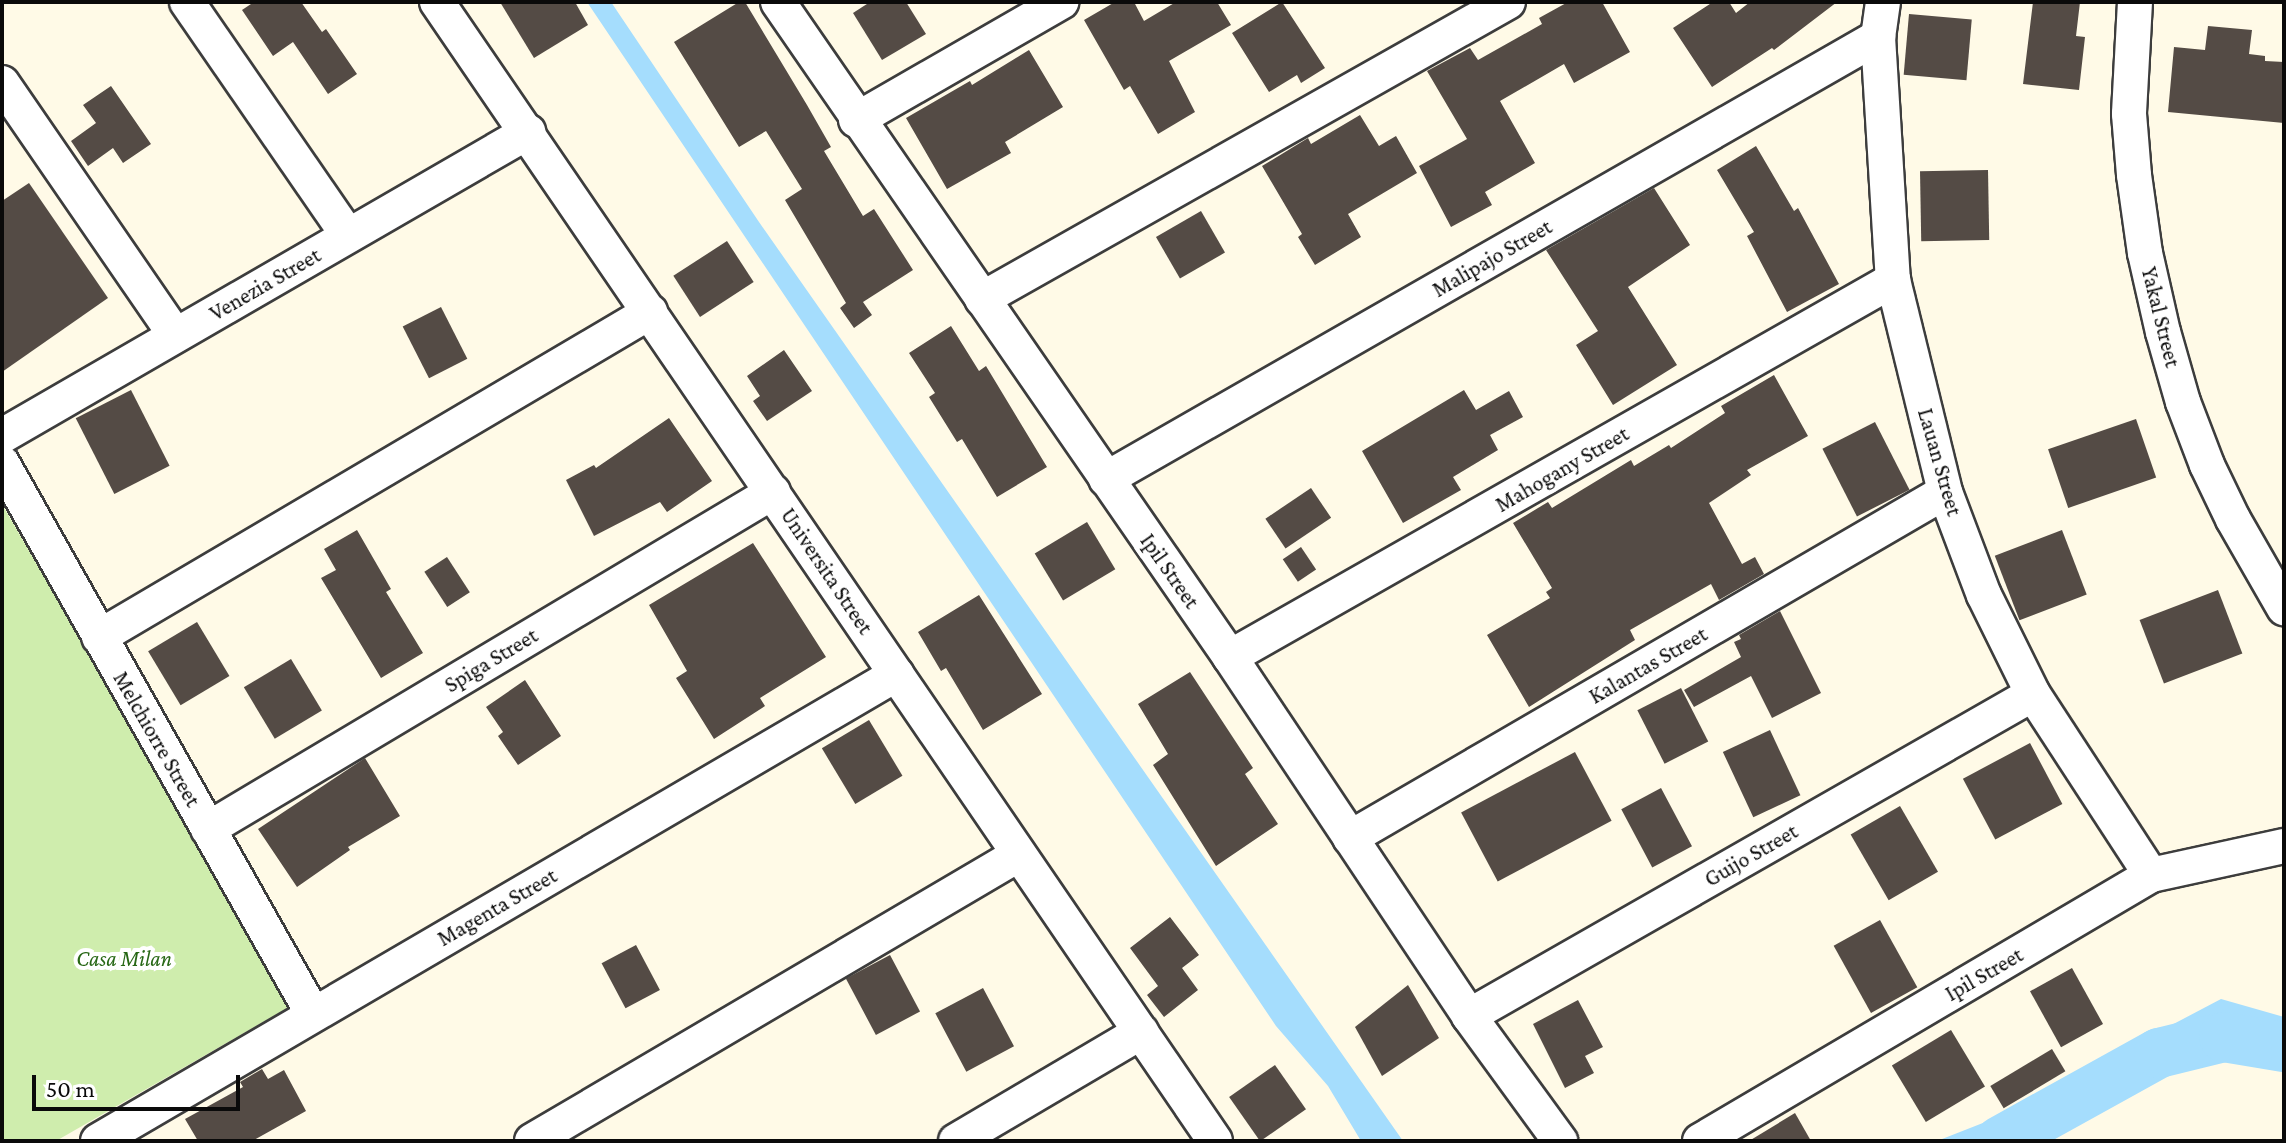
<!DOCTYPE html>
<html>
<head>
<meta charset="utf-8">
<style>
	body { margin:0 }
	#map { position:relative; width:2286px; height:1143px; overflow:hidden; background:#fffae7; font-family:"Crimson Pro",serif }
	div>[style] { position:absolute }
	[style*='--x'] { left:calc(var(--x)*1px); top:calc(var(--y)*1px); width:calc(var(--w)*1px); rotate:calc(var(--a)*1deg) }
	.green>* { inset:0; background:#cfedad }
	.water>* { inset:0; background:#a5ddfd }
	.river>* { height:50px; margin:-25px; padding:0 25px; transform-origin:25px; border-radius:25px; background:#a5ddfd }
	.building>* { inset:0; background:#544b45; transform-origin:0 0 }
	.roads { filter:drop-shadow(2px 0 #3d3d3d) drop-shadow(-2px 0 #3d3d3d) drop-shadow(0 2px #3d3d3d) drop-shadow(0 -2px #3d3d3d) }
	.minor>* { height:34px; margin:-17px; padding:0 17px; transform-origin:17px; border-radius:17px; background:#fff }
	span { translate:-50% -50%; white-space:nowrap; text-align:center; line-height:1.15; -webkit-text-stroke:8px #fff; paint-order:stroke }
	.street-label { font-size:22px; color:#0a0a0a }
	.park-label { font-size:22px; color:#276715; font-style:italic }
	.frame { position:absolute; inset:0; border:4px solid #0a0a0a; pointer-events:none }
	.scale { position:absolute; left:32px; top:1075px; width:208px; height:36px; box-sizing:border-box; border:4px solid #0a0a0a; border-top:0; padding-left:10px; font-size:24px; line-height:28px; white-space:nowrap; color:#0a0a0a; -webkit-text-stroke:6px #fff; paint-order:stroke }
</style>
</head>
<body>
<div id="map">
	<div class="green">
		<i style="clip-path:polygon(2px 504px,291px 1006px,56px 1141px,2px 1141px)"></i>
	</div>
	<div class="water">
		<i style="clip-path:polygon(587px 2px,611px 2px,759px 222px,1403px 1141px,1361px 1141px,1328px 1086px,1276px 1026px)"></i>
		<i style="clip-path:polygon(2221px 999px,2284px 1017px,2284px 1059px,2201px 1044px,2145px 1054px,1995px 1141px,1937px 1141px,1993px 1119px)"></i>
	</div>
	<div class="river">
		<i style="--x:2000;--y:1141;--w:182;--a:-29"></i>
		<i style="--x:2159;--y:1053;--w:67;--a:-13.8"></i>
		<i style="--x:2224;--y:1037;--w:61;--a:9.5"></i>
	</div>
	<div class="building">
		<i style="clip-path:polygon(254px 2px,301px 2px,322px 32px,326px 29px,357px 74px,328px 94px,293px 42px,273px 56px,242px 10px)"></i>
		<i style="clip-path:polygon(500px 2px,575px 2px,588px 25px,534px 58px)"></i>
		<i style="clip-path:polygon(739px 2px,745px 2px,807px 105px,831px 147px,824px 151px,863px 216px,874px 209px,913px 270px,863px 302px,872px 315px,854px 328px,840px 308px,846px 303px,785px 200px,802px 189px,766px 131px,739px 147px,674px 42px)"></i>
		<i style="clip-path:polygon(870px 2px,906px 2px,926px 34px,882px 60px,853px 13px)"></i>
		<i style="clip-path:polygon(1115px 2px,1134px 2px,1144px 21px,1176px 2px,1217px 2px,1231px 25px,1169px 61px,1195px 112px,1158px 134px,1130px 86px,1124px 90px,1084px 20px)"></i>
		<i style="clip-path:polygon(1282px 2px,1325px 68px,1301px 83px,1297px 75px,1269px 92px,1232px 33px)"></i>
		<i style="clip-path:polygon(1568px 2px,1602px 2px,1630px 52px,1574px 83px,1564px 64px,1500px 101px,1535px 163px,1485px 192px,1492px 205px,1451px 227px,1419px 166px,1467px 139px,1427px 71px,1470px 48px,1478px 60px,1542px 24px,1539px 18px)"></i>
		<i style="clip-path:polygon(1713px 2px,1729px 2px,1736px 13px,1750px 2px,1837px 2px,1774px 50px,1772px 48px,1712px 87px,1673px 28px)"></i>
		<i style="clip-path:polygon(2033px 2px,2080px 2px,2076px 36px,2085px 37px,2079px 90px,2023px 84px)"></i>
		<i style="left:1909px;top:14px;width:63px;height:61px;rotate:5deg"></i>
		<i style="clip-path:polygon(2208px 26px,2252px 30px,2249px 54px,2265px 56px,2265px 61px,2284px 62px,2284px 123px,2168px 112px,2174px 47px,2205px 50px)"></i>
		<i style="clip-path:polygon(1029px 50px,1063px 107px,1005px 142px,1011px 153px,947px 189px,906px 118px,970px 81px,972px 85px)"></i>
		<i style="clip-path:polygon(111px 86px,151px 144px,123px 163px,113px 148px,88px 166px,71px 141px,96px 123px,83px 105px)"></i>
		<i style="clip-path:polygon(1360px 115px,1379px 146px,1396px 136px,1417px 173px,1348px 214px,1361px 237px,1315px 265px,1298px 237px,1302px 234px,1262px 166px,1308px 138px,1311px 144px)"></i>
		<i style="clip-path:polygon(1756px 146px,1794px 211px,1798px 208px,1839px 284px,1787px 312px,1747px 236px,1754px 232px,1717px 170px)"></i>
		<i style="left:1988px;top:170px;width:70px;height:68px;rotate:89deg"></i>
		<i style="clip-path:polygon(29px 183px,108px 298px,2px 372px,2px 201px)"></i>
		<i style="clip-path:polygon(1654px 188px,1690px 245px,1628px 287px,1677px 365px,1613px 405px,1576px 345px,1598px 331px,1546px 250px)"></i>
		<i style="left:1201px;top:211px;width:48px;height:52px;rotate:60deg"></i>
		<i style="left:727px;top:241px;width:49px;height:64px;rotate:57deg"></i>
		<i style="left:441px;top:307px;width:58px;height:43px;rotate:63deg"></i>
		<i style="clip-path:polygon(951px 326px,979px 371px,986px 366px,1047px 467px,997px 497px,962px 439px,957px 442px,929px 397px,935px 393px,909px 353px)"></i>
		<i style="clip-path:polygon(784px 350px,812px 391px,767px 421px,753px 401px,760px 396px,747px 376px)"></i>
		<i style="clip-path:polygon(1774px 375px,1808px 436px,1747px 470px,1751px 475px,1709px 503px,1742px 564px,1755px 557px,1764px 574px,1719px 600px,1711px 584px,1630px 630px,1635px 640px,1529px 707px,1487px 635px,1550px 598px,1546px 592px,1552px 588px,1513px 523px,1548px 502px,1552px 508px,1631px 460px,1634px 466px,1669px 445px,1671px 448px,1725px 413px,1721px 406px)"></i>
		<i style="left:131px;top:390px;width:85px;height:62px;rotate:63deg"></i>
		<i style="clip-path:polygon(1464px 390px,1476px 410px,1509px 391px,1523px 417px,1490px 435px,1498px 450px,1453px 477px,1461px 490px,1403px 523px,1362px 451px)"></i>
		<i style="clip-path:polygon(669px 418px,712px 481px,667px 512px,660px 502px,594px 536px,566px 480px,594px 465px,596px 468px)"></i>
		<i style="left:2136px;top:419px;width:62px;height:93px;rotate:71deg"></i>
		<i style="left:1875px;top:422px;width:76px;height:59px;rotate:63deg"></i>
		<i style="left:1311px;top:488px;width:36px;height:55px;rotate:56deg"></i>
		<i style="left:1087px;top:522px;width:55px;height:61px;rotate:59deg"></i>
		<i style="clip-path:polygon(357px 530px,391px 589px,386px 592px,423px 653px,381px 678px,321px 578px,336px 570px,324px 549px)"></i>
		<i style="left:2062px;top:530px;width:69px;height:72px;rotate:69deg"></i>
		<i style="clip-path:polygon(753px 543px,826px 657px,760px 698px,765px 706px,714px 739px,676px 678px,687px 671px,649px 605px)"></i>
		<i style="left:1301px;top:547px;width:27px;height:22px;rotate:56deg"></i>
		<i style="left:447px;top:557px;width:42px;height:27px;rotate:57deg"></i>
		<i style="left:2218px;top:590px;width:68px;height:84px;rotate:69deg"></i>
		<i style="clip-path:polygon(979px 595px,1042px 694px,983px 730px,946px 668px,941px 671px,918px 632px)"></i>
		<i style="clip-path:polygon(1780px 611px,1821px 693px,1772px 718px,1751px 676px,1694px 707px,1684px 690px,1741px 657px,1734px 642px,1741px 639px,1739px 635px)"></i>
		<i style="left:197px;top:622px;width:63px;height:57px;rotate:59deg"></i>
		<i style="left:291px;top:659px;width:60px;height:55px;rotate:59deg"></i>
		<i style="clip-path:polygon(1190px 672px,1253px 768px,1245px 774px,1278px 824px,1216px 866px,1153px 765px,1168px 754px,1138px 704px)"></i>
		<i style="clip-path:polygon(525px 680px,561px 736px,518px 765px,498px 736px,503px 732px,486px 707px)"></i>
		<i style="left:1681px;top:688px;width:60px;height:49px;rotate:63deg"></i>
		<i style="left:869px;top:720px;width:65px;height:55px;rotate:59deg"></i>
		<i style="left:1770px;top:730px;width:72px;height:52px;rotate:65deg"></i>
		<i style="left:2030px;top:743px;width:69px;height:76px;rotate:62deg"></i>
		<i style="left:1575px;top:752px;width:78px;height:129px;rotate:62deg"></i>
		<i style="clip-path:polygon(365px 758px,400px 816px,348px 847px,350px 850px,297px 887px,258px 829px)"></i>
		<i style="left:1661px;top:788px;width:66px;height:45px;rotate:62deg"></i>
		<i style="left:1900px;top:806px;width:76px;height:57px;rotate:60deg"></i>
		<i style="clip-path:polygon(1170px 917px,1199px 955px,1182px 968px,1198px 990px,1164px 1017px,1147px 995px,1158px 986px,1130px 948px)"></i>
		<i style="left:1880px;top:920px;width:77px;height:53px;rotate:61deg"></i>
		<i style="left:636px;top:945px;width:51px;height:39px;rotate:62deg"></i>
		<i style="left:890px;top:955px;width:64px;height:50px;rotate:62deg"></i>
		<i style="left:2072px;top:968px;width:64px;height:48px;rotate:61deg"></i>
		<i style="clip-path:polygon(1408px 985px,1439px 1038px,1382px 1076px,1355px 1027px)"></i>
		<i style="left:983px;top:988px;width:66px;height:54px;rotate:62deg"></i>
		<i style="clip-path:polygon(1578px 1000px,1603px 1047px,1585px 1056px,1594px 1073px,1565px 1088px,1533px 1024px)"></i>
		<i style="left:1951px;top:1030px;width:66px;height:69px;rotate:59deg"></i>
		<i style="left:2052px;top:1049px;width:26px;height:72px;rotate:59deg"></i>
		<i style="left:1275px;top:1065px;width:54px;height:56px;rotate:55deg"></i>
		<i style="clip-path:polygon(262px 1069px,268px 1079px,284px 1070px,306px 1111px,252px 1141px,198px 1141px,185px 1119px,243px 1087px,240px 1082px)"></i>
		<i style="clip-path:polygon(1795px 1113px,1811px 1141px,1749px 1141px)"></i>
	</div>
	<div class="roads">
		<div class="minor">
			<i style="--x:187;--y:2;--w:283;--a:55.4"></i>
			<i style="--x:437;--y:2;--w:1379;--a:55.66"></i>
			<i style="--x:778;--y:2;--w:796;--a:55.39"></i>
			<i style="--x:1230;--y:657;--w:431;--a:56.3"></i>
			<i style="--x:1469;--y:1016;--w:155;--a:53.9"></i>
			<i style="--x:1883;--y:2;--w:35;--a:98"></i>
			<i style="--x:1878;--y:37;--w:243;--a:86.5"></i>
			<i style="--x:1893;--y:280;--w:218;--a:76.2"></i>
			<i style="--x:1945;--y:492;--w:110;--a:69.3"></i>
			<i style="--x:1984;--y:595;--w:110;--a:63.7"></i>
			<i style="--x:2033;--y:694;--w:216;--a:56.9"></i>
			<i style="--x:2135;--y:2;--w:112;--a:93.1"></i>
			<i style="--x:2129;--y:114;--w:61;--a:85.3"></i>
			<i style="--x:2134;--y:175;--w:79;--a:82"></i>
			<i style="--x:2145;--y:253;--w:81;--a:77.2"></i>
			<i style="--x:2163;--y:332;--w:73;--a:74.1"></i>
			<i style="--x:2183;--y:402;--w:67;--a:69.1"></i>
			<i style="--x:2207;--y:465;--w:60;--a:64.3"></i>
			<i style="--x:2233;--y:519;--w:103;--a:60.2"></i>
			<i style="--x:2;--y:83;--w:306;--a:55.5"></i>
			<i style="--x:856;--y:120;--w:237;--a:-29.9"></i>
			<i style="--x:982;--y:299;--w:604;--a:-29.45"></i>
			<i style="--x:2;--y:436;--w:608;--a:-30.03"></i>
			<i style="--x:2;--y:463;--w:633;--a:60.56"></i>
			<i style="--x:1106;--y:479;--w:890;--a:-29.79"></i>
			<i style="--x:99;--y:637;--w:640;--a:-30.53"></i>
			<i style="--x:1230;--y:657;--w:763;--a:-29.62"></i>
			<i style="--x:208;--y:829;--w:658;--a:-30.81"></i>
			<i style="--x:1350;--y:838;--w:688;--a:-30.18"></i>
			<i style="--x:1469;--y:1016;--w:649;--a:-29.72"></i>
			<i style="--x:98;--y:1141;--w:925;--a:-30.31"></i>
			<i style="--x:532;--y:1141;--w:564;--a:-30.48"></i>
			<i style="--x:956;--y:1141;--w:215;--a:-30.5"></i>
			<i style="--x:1700;--y:1141;--w:524;--a:-30.53"></i>
			<i style="--x:2151;--y:875;--w:136;--a:-12.3"></i>
		</div>
	</div>
	<div class="street-label">
		<span style="left:1492px;top:258px;rotate:-30deg">Malipajo Street</span>
		<span style="left:265px;top:284px;rotate:-30deg">Venezia Street</span>
		<span style="left:2161px;top:317px;rotate:76deg">Yakal Street</span>
		<span style="left:1940px;top:462px;rotate:74deg">Lauan Street</span>
		<span style="left:1562px;top:469px;rotate:-30deg">Mahogany Street</span>
		<span style="left:827px;top:571px;rotate:56deg">Universita Street</span>
		<span style="left:1170px;top:571px;rotate:55deg">Ipil Street</span>
		<span style="left:491px;top:660px;rotate:-31deg">Spiga Street</span>
		<span style="left:1648px;top:665px;rotate:-30deg">Kalantas Street</span>
		<span style="left:157px;top:739px;rotate:60deg">Melchiorre Street</span>
		<span style="left:1751px;top:855px;rotate:-30deg">Guijo Street</span>
		<span style="left:497px;top:907px;rotate:-30deg">Magenta Street</span>
		<span style="left:1984px;top:974px;rotate:-30deg">Ipil Street</span>
	</div>
	<div class="park-label">
		<span style="left:124px;top:959px">Casa Milan</span>
	</div>
	<div class="frame"></div>
	<div class="scale">50 m</div>
</div>
</body>
</html>
